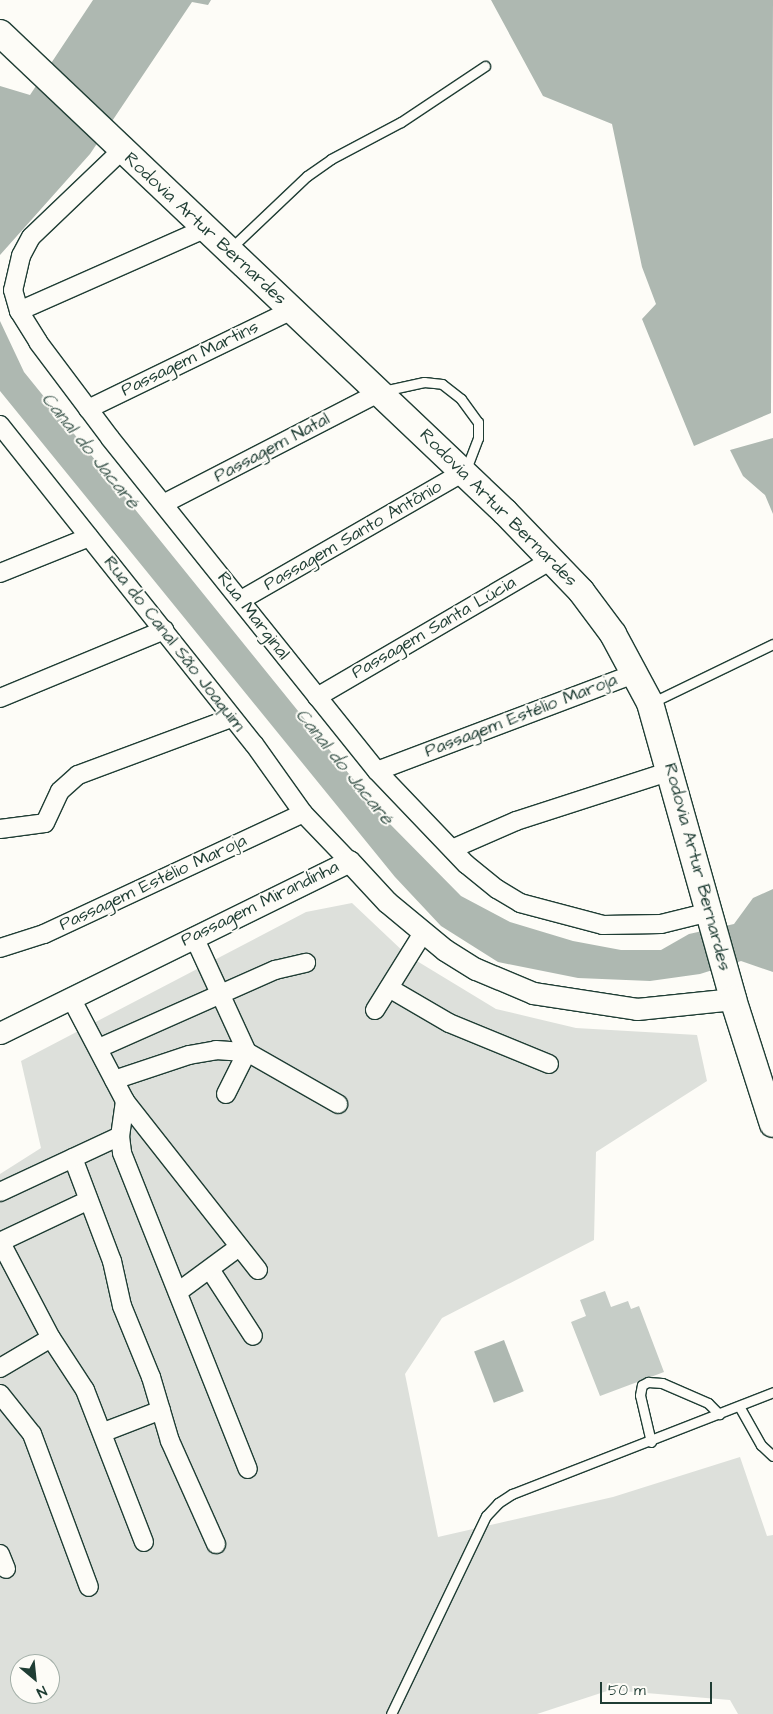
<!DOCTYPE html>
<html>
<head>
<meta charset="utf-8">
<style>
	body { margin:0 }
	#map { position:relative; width:773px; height:1714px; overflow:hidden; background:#fdfcf7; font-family:"Architects Daughter",sans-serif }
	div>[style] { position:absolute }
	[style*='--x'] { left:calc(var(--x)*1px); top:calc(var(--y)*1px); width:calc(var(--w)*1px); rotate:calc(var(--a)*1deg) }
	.green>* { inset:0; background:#dde0db }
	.water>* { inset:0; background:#aeb8b1; transform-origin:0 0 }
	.building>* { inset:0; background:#c6cdc7 }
	.roads { filter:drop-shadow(1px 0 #1f3d34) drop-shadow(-1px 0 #1f3d34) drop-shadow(0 1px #1f3d34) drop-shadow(0 -1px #1f3d34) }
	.service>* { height:9px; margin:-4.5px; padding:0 4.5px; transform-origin:4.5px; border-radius:4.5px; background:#fdfcf7 }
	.minor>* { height:18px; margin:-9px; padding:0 9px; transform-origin:9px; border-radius:9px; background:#fdfcf7 }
	.tertiary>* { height:21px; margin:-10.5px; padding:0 10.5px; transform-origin:10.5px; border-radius:10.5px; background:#fdfcf7 }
	.primary>* { height:26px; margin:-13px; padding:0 13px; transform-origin:13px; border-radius:13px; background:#fdfcf7 }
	span { translate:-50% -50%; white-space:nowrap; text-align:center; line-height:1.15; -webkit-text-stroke:4px #fdfcf7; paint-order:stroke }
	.street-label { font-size:18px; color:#1f3d34 }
	.water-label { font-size:19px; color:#435c53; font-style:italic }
	.north { position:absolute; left:10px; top:1654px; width:50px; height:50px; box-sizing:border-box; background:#fdfcf7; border:1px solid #a4b0a9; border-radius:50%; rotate:152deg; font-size:14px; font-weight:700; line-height:20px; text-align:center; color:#1f3d34 }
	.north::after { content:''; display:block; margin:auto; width:18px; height:22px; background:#1f3d34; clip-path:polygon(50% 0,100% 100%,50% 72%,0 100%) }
	.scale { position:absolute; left:600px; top:1682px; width:112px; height:22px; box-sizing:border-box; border:2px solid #1f3d34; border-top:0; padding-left:6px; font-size:15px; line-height:18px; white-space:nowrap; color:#1f3d34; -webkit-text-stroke:4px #fdfcf7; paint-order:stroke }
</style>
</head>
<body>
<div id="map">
	<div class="green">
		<i style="clip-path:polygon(evenodd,352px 903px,407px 955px,496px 1009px,576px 1028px,697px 1035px,707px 1081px,596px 1152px,594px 1240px,442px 1318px,405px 1374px,438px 1537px,613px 1497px,740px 1457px,767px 1536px,773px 1535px,773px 1714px,738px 1714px,730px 1700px,610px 1690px,537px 1714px,0 1714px,0 1174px,41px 1148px,21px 1061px,306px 912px,352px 903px,20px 1664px,50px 1664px,50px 1694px,20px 1694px,20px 1664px)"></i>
	</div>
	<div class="water">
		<i style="clip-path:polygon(93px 0,211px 0,208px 5px,192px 2px,90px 154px,0 255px,0 86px,30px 95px)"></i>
		<i style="clip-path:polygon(491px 0,773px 0,771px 413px,694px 446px,642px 319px,656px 304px,642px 267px,612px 124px,543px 96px)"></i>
		<i style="clip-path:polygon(0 321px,24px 372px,387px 821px,461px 896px,510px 922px,573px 941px,621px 950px,661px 950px,689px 934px,734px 924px,753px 898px,773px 889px,773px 972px,741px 961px,700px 974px,650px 981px,578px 978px,498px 962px,441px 926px,395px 877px,0 391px)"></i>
		<i style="clip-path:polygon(773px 438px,773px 514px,765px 495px,743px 476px,730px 450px)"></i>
		<i style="left:504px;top:1340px;width:55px;height:32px;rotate:69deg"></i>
	</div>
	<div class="building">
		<i style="clip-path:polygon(605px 1291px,611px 1307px,628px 1301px,631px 1309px,639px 1306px,664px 1372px,600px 1396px,571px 1322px,586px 1316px,580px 1300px)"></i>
	</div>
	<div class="roads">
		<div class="service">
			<i style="--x:230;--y:249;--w:106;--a:-43.5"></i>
			<i style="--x:307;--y:176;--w:29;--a:-35"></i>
			<i style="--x:331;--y:159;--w:79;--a:-27.9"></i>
			<i style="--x:401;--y:122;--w:101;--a:-33.7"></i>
			<i style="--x:383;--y:391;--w:42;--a:-12.4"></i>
			<i style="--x:424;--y:382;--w:18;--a:6"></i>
			<i style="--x:442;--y:384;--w:24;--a:38"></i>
			<i style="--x:461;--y:399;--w:29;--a:54"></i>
			<i style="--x:478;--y:422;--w:16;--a:90"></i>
			<i style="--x:478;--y:438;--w:33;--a:111"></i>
			<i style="--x:653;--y:702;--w:133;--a:-25.8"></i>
			<i style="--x:739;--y:1406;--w:45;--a:60.6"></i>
			<i style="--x:761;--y:1445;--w:16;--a:43"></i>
			<i style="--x:651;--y:1442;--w:48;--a:-103.2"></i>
			<i style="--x:640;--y:1395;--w:10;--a:-79"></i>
			<i style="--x:642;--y:1385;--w:7;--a:-27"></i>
			<i style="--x:648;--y:1382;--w:14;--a:4"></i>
			<i style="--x:662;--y:1383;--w:50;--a:23.5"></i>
			<i style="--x:708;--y:1403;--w:16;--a:45"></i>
			<i style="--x:391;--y:1714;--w:220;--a:-64.4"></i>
			<i style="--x:486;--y:1516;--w:18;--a:-47"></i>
			<i style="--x:498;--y:1503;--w:17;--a:-33"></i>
			<i style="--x:512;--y:1494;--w:280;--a:-21.3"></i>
		</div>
		<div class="minor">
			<i style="--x:121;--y:151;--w:124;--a:136.3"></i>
			<i style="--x:31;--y:237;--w:21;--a:118"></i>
			<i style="--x:21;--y:256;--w:35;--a:103"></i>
			<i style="--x:13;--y:290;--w:22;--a:74"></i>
			<i style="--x:19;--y:311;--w:36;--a:58"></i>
			<i style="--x:38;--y:342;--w:120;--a:53.1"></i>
			<i style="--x:110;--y:438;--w:427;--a:51.3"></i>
			<i style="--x:377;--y:771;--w:129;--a:46.3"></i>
			<i style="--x:466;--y:864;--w:40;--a:39"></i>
			<i style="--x:497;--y:889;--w:27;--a:31"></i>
			<i style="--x:520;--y:903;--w:86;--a:14.8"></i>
			<i style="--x:603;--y:925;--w:58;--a:-1"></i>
			<i style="--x:661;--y:924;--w:49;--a:-14"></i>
			<i style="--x:19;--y:311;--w:202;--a:-23.9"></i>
			<i style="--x:88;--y:409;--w:227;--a:-25.9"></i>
			<i style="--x:0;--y:425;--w:408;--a:51.5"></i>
			<i style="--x:254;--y:744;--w:85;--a:54.6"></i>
			<i style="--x:303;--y:813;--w:66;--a:46.2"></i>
			<i style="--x:165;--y:503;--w:240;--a:-27.3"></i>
			<i style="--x:0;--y:573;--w:96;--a:-22"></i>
			<i style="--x:241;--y:600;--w:257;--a:-29.9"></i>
			<i style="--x:317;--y:697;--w:273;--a:-30.3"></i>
			<i style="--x:0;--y:698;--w:178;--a:-22.5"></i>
			<i style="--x:377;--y:771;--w:278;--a:-20.7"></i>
			<i style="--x:0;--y:829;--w:45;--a:-7.6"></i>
			<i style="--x:45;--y:823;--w:35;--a:-65"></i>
			<i style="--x:60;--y:791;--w:24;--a:-42"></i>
			<i style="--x:78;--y:775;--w:163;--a:-20.4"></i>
			<i style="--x:452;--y:849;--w:70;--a:-23.6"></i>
			<i style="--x:516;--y:821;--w:163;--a:-17.9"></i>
			<i style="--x:194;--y:937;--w:127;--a:65.3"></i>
			<i style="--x:247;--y:1052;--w:105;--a:29.7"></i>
			<i style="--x:0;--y:948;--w:46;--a:-17.7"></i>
			<i style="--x:44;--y:934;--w:286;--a:-25"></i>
			<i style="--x:389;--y:988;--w:69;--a:30.3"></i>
			<i style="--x:449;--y:1023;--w:108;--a:22.3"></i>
			<i style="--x:71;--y:998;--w:116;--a:62.3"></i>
			<i style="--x:125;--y:1101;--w:215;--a:51.8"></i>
			<i style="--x:375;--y:1010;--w:91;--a:-58.1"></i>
			<i style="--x:99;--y:1048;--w:193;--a:-23.9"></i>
			<i style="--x:275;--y:970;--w:32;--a:-13"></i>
			<i style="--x:114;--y:1080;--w:79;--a:-18.4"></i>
			<i style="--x:189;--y:1055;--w:27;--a:-10"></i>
			<i style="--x:216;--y:1050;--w:31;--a:4"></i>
			<i style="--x:247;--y:1052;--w:47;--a:116.6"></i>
			<i style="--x:125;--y:1101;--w:35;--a:98"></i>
			<i style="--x:120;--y:1136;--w:17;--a:83"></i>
			<i style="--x:122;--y:1153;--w:340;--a:68.3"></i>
			<i style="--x:73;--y:1158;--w:110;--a:69.3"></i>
			<i style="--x:112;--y:1261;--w:46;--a:77.5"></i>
			<i style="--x:122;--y:1306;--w:77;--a:67.8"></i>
			<i style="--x:151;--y:1377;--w:67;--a:73.5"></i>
			<i style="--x:170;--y:1441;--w:113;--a:65.9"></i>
			<i style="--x:0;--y:1192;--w:132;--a:-25"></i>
			<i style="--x:0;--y:1241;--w:110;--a:62.3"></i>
			<i style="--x:51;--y:1338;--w:62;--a:56.8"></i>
			<i style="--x:85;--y:1390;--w:163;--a:68.8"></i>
			<i style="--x:0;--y:1242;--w:98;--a:-25.3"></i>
			<i style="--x:211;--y:1271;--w:77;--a:57.1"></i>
			<i style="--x:178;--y:1292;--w:76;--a:-36.4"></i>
			<i style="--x:0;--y:1368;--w:59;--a:-30.5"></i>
			<i style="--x:0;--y:1394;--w:51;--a:51.3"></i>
			<i style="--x:32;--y:1434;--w:163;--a:69.6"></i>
			<i style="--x:104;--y:1432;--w:61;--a:-21.1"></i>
			<i style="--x:0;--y:1554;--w:16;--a:68"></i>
		</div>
		<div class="tertiary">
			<i style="--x:0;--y:1033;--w:389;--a:-26.2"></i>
			<i style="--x:349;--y:861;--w:56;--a:47.2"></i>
			<i style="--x:387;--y:902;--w:75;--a:39.6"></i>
			<i style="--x:445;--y:950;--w:36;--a:32"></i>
			<i style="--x:476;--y:969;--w:62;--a:22.8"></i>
			<i style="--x:533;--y:993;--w:105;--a:8.7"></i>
			<i style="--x:637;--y:1009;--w:97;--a:-5.9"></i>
		</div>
		<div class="primary">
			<i style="--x:0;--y:33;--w:696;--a:43.49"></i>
			<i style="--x:505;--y:512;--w:110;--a:46.1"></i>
			<i style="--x:581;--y:591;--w:54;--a:53.3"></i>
			<i style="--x:613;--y:634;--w:78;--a:61.8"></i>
			<i style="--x:650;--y:703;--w:307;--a:74.3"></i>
			<i style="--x:733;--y:999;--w:131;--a:72.3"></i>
		</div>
	</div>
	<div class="street-label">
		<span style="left:205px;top:229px;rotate:43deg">Rodovia Artur Bernardes</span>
		<span style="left:190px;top:359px;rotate:-26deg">Passagem Martins</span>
		<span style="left:272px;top:448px;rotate:-28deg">Passagem Natal</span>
		<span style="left:498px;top:508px;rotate:45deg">Rodovia Artur Bernardes</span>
		<span style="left:353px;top:536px;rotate:-30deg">Passagem Santo Antônio</span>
		<span style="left:253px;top:616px;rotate:52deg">Rua Marginal</span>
		<span style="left:434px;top:628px;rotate:-30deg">Passagem Santa Lúcia</span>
		<span style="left:174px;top:644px;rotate:52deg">Rua do Canal São Joaquim</span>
		<span style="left:521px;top:716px;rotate:-21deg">Passagem Estélio Maroja</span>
		<span style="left:697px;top:867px;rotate:75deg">Rodovia Artur Bernardes</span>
		<span style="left:153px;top:883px;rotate:-25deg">Passagem Estélio Maroja</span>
		<span style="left:260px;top:904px;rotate:-26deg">Passagem Mirandinha</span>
	</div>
	<div class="water-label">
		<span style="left:90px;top:451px;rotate:51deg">Canal do Jacaré</span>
		<span style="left:344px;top:767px;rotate:51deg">Canal do Jacaré</span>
	</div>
	<div class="north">N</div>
	<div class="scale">50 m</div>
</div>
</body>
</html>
